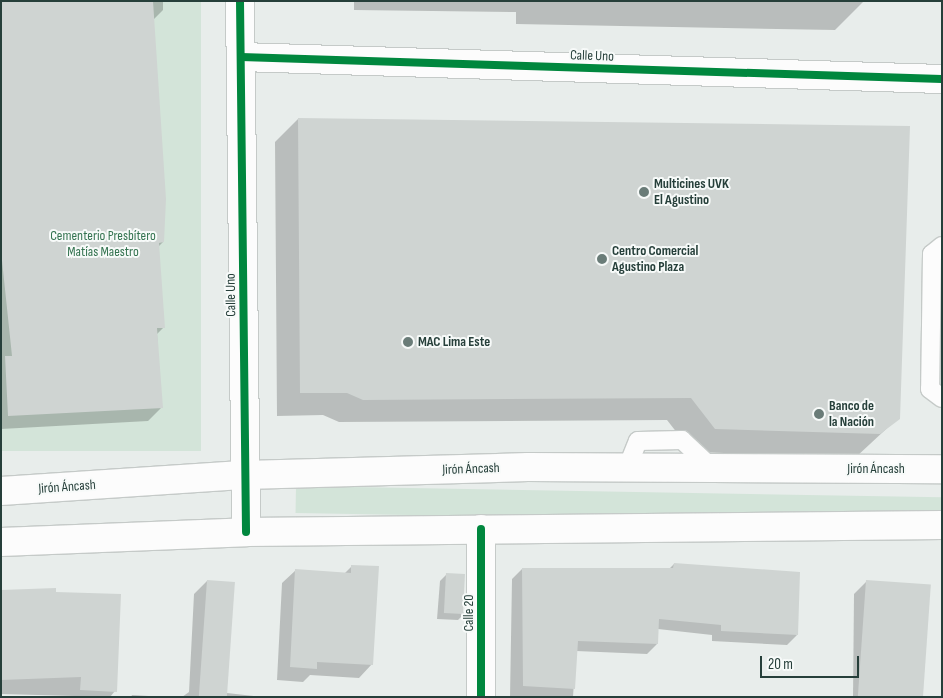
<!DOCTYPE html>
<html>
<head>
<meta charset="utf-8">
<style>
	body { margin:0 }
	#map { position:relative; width:943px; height:698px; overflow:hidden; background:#e8edeb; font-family:"Sofia Sans Condensed",sans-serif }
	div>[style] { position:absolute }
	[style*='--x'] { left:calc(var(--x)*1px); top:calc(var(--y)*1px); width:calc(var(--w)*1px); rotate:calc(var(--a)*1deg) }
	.green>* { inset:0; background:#d3e4d9; transform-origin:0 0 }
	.shadow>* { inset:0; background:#0003 }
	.building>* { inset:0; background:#cfd4d2; transform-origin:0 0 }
	.roads { filter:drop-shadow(1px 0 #c5cac8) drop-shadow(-1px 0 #c5cac8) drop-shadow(0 1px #c5cac8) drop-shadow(0 -1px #c5cac8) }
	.service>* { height:18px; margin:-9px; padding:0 9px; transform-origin:9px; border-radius:9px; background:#fcfcfc }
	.minor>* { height:28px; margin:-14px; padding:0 14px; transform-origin:14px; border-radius:14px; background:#fcfcfc }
	.secondary>* { height:28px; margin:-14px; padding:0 14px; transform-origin:14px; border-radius:14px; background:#fcfcfc }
	.cycleway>* { height:8px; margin:-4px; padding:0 4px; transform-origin:4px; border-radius:4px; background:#00873e }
	.dots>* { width:14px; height:14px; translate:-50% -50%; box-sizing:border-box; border:2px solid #f7faf9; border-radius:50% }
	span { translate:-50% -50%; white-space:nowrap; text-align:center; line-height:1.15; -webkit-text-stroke:4px #f7faf9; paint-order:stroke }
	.street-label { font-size:14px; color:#263f3a }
	.poi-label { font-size:14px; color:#263f3a; font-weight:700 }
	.left { translate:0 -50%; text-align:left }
	.park-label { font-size:14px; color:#347350 }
	.frame { position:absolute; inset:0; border:2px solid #263f3a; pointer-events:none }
	.scale { position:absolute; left:760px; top:656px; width:99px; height:22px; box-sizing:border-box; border:2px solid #263f3a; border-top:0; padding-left:6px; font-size:15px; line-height:18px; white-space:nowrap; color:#263f3a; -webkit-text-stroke:4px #f7faf9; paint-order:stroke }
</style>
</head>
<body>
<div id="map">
	<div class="green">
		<i style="left:1px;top:1px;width:200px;height:450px"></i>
		<i style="left:296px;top:486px;width:646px;height:27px;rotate:1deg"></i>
	</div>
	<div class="shadow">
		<i style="clip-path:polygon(1px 1px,163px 1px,163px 10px,153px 20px,163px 242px,158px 247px,164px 327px,157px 334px,161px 408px,148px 421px,1px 429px)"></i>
		<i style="clip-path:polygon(354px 1px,864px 1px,835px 30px,516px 24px,516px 12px,354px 10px)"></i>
		<i style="clip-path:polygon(298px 119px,898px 418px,856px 457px,692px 452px,667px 420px,339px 422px,323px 415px,277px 416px,275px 142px)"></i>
		<i style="clip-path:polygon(674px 564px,797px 635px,787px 645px,712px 641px,712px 635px,658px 629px,657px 644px,647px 654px,576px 651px,573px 697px,510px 697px,512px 579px,522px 569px,669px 569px)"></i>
		<i style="clip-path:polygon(352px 566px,372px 664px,359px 678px,310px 675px,303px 682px,277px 680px,282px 583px,296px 570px,344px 574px)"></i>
		<i style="clip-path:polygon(446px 575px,464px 614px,458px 620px,437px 619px,440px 581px)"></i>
		<i style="clip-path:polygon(207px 581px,227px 693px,263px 697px,182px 697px,189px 692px,194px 594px)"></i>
		<i style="clip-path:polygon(866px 582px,921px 697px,853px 697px,854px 594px)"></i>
		<i style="clip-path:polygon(1px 591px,115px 691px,110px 697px,1px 694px)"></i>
		<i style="clip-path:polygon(132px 695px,165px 697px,131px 697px)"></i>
	</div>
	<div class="building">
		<i style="clip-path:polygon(1px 1px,153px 1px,166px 199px,164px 242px,159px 243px,165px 328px,157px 328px,163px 408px,8px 416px,5px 356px,12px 356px,1px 251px)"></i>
		<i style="clip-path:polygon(298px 118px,910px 126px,900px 419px,880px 434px,715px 429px,691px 398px,363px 400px,347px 393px,300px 393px)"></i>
		<i style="clip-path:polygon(674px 563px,800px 572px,798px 635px,721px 631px,721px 625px,659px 619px,658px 644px,578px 641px,575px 689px,523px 686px,522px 568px,673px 568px)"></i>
		<i style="clip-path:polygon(351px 565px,379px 566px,373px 665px,317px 662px,317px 669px,290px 667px,295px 569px,351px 573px)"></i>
		<i style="left:446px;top:573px;width:19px;height:40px;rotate:3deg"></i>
		<i style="left:207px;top:580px;width:28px;height:117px;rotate:4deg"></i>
		<i style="left:866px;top:580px;width:65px;height:117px;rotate:4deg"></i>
		<i style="clip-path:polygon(56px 588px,56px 592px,121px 594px,117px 692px,80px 690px,81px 677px,1px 680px,1px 590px)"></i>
	</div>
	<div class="roads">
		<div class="service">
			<i style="--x:942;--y:246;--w:13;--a:141"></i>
			<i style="--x:932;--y:254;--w:135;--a:90.8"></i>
			<i style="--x:930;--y:389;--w:15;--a:37"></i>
			<i style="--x:627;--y:468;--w:29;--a:-68"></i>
			<i style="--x:638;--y:441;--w:44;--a:-1.3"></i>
			<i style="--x:682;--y:440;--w:41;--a:43"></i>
		</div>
		<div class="minor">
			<i style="--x:240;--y:1;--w:531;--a:89.35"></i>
			<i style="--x:241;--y:57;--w:701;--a:1.8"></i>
			<i style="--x:481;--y:697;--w:168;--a:-90"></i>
		</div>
		<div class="secondary">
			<i style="--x:1;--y:491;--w:245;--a:-3.8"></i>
			<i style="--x:245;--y:475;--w:283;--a:-1.6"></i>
			<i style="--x:528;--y:467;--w:414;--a:0.3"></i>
			<i style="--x:1;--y:542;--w:245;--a:-2.3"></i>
			<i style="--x:246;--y:532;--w:696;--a:-0.58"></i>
		</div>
	</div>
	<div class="cycleway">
		<i style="--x:240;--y:1;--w:531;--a:89.35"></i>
		<i style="--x:241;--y:57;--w:701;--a:1.8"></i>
		<i style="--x:481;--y:697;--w:168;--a:-90"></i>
	</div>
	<div class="dots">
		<i style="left:644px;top:192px;background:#6a7c78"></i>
		<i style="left:602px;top:259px;background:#6a7c78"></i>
		<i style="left:408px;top:342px;background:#6a7c78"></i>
		<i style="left:819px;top:414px;background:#6a7c78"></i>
	</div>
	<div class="street-label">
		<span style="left:592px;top:56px;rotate:2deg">Calle Uno</span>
		<span style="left:231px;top:295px;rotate:-91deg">Calle Uno</span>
		<span style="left:471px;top:469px;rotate:-2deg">Jirón Áncash</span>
		<span style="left:876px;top:469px">Jirón Áncash</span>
		<span style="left:67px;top:487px;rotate:-4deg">Jirón Áncash</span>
		<span style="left:469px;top:613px;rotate:-90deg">Calle 20</span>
	</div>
	<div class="poi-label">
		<span class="left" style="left:654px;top:192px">Multicines UVK<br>El Agustino</span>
		<span class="left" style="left:612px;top:259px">Centro Comercial<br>Agustino Plaza</span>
		<span class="left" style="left:418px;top:342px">MAC Lima Este</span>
		<span class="left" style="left:829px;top:414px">Banco de<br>la Nación</span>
	</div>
	<div class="park-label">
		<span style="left:103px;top:244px">Cementerio Presbítero<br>Matías Maestro</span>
	</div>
	<div class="frame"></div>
	<div class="scale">20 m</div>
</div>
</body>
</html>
